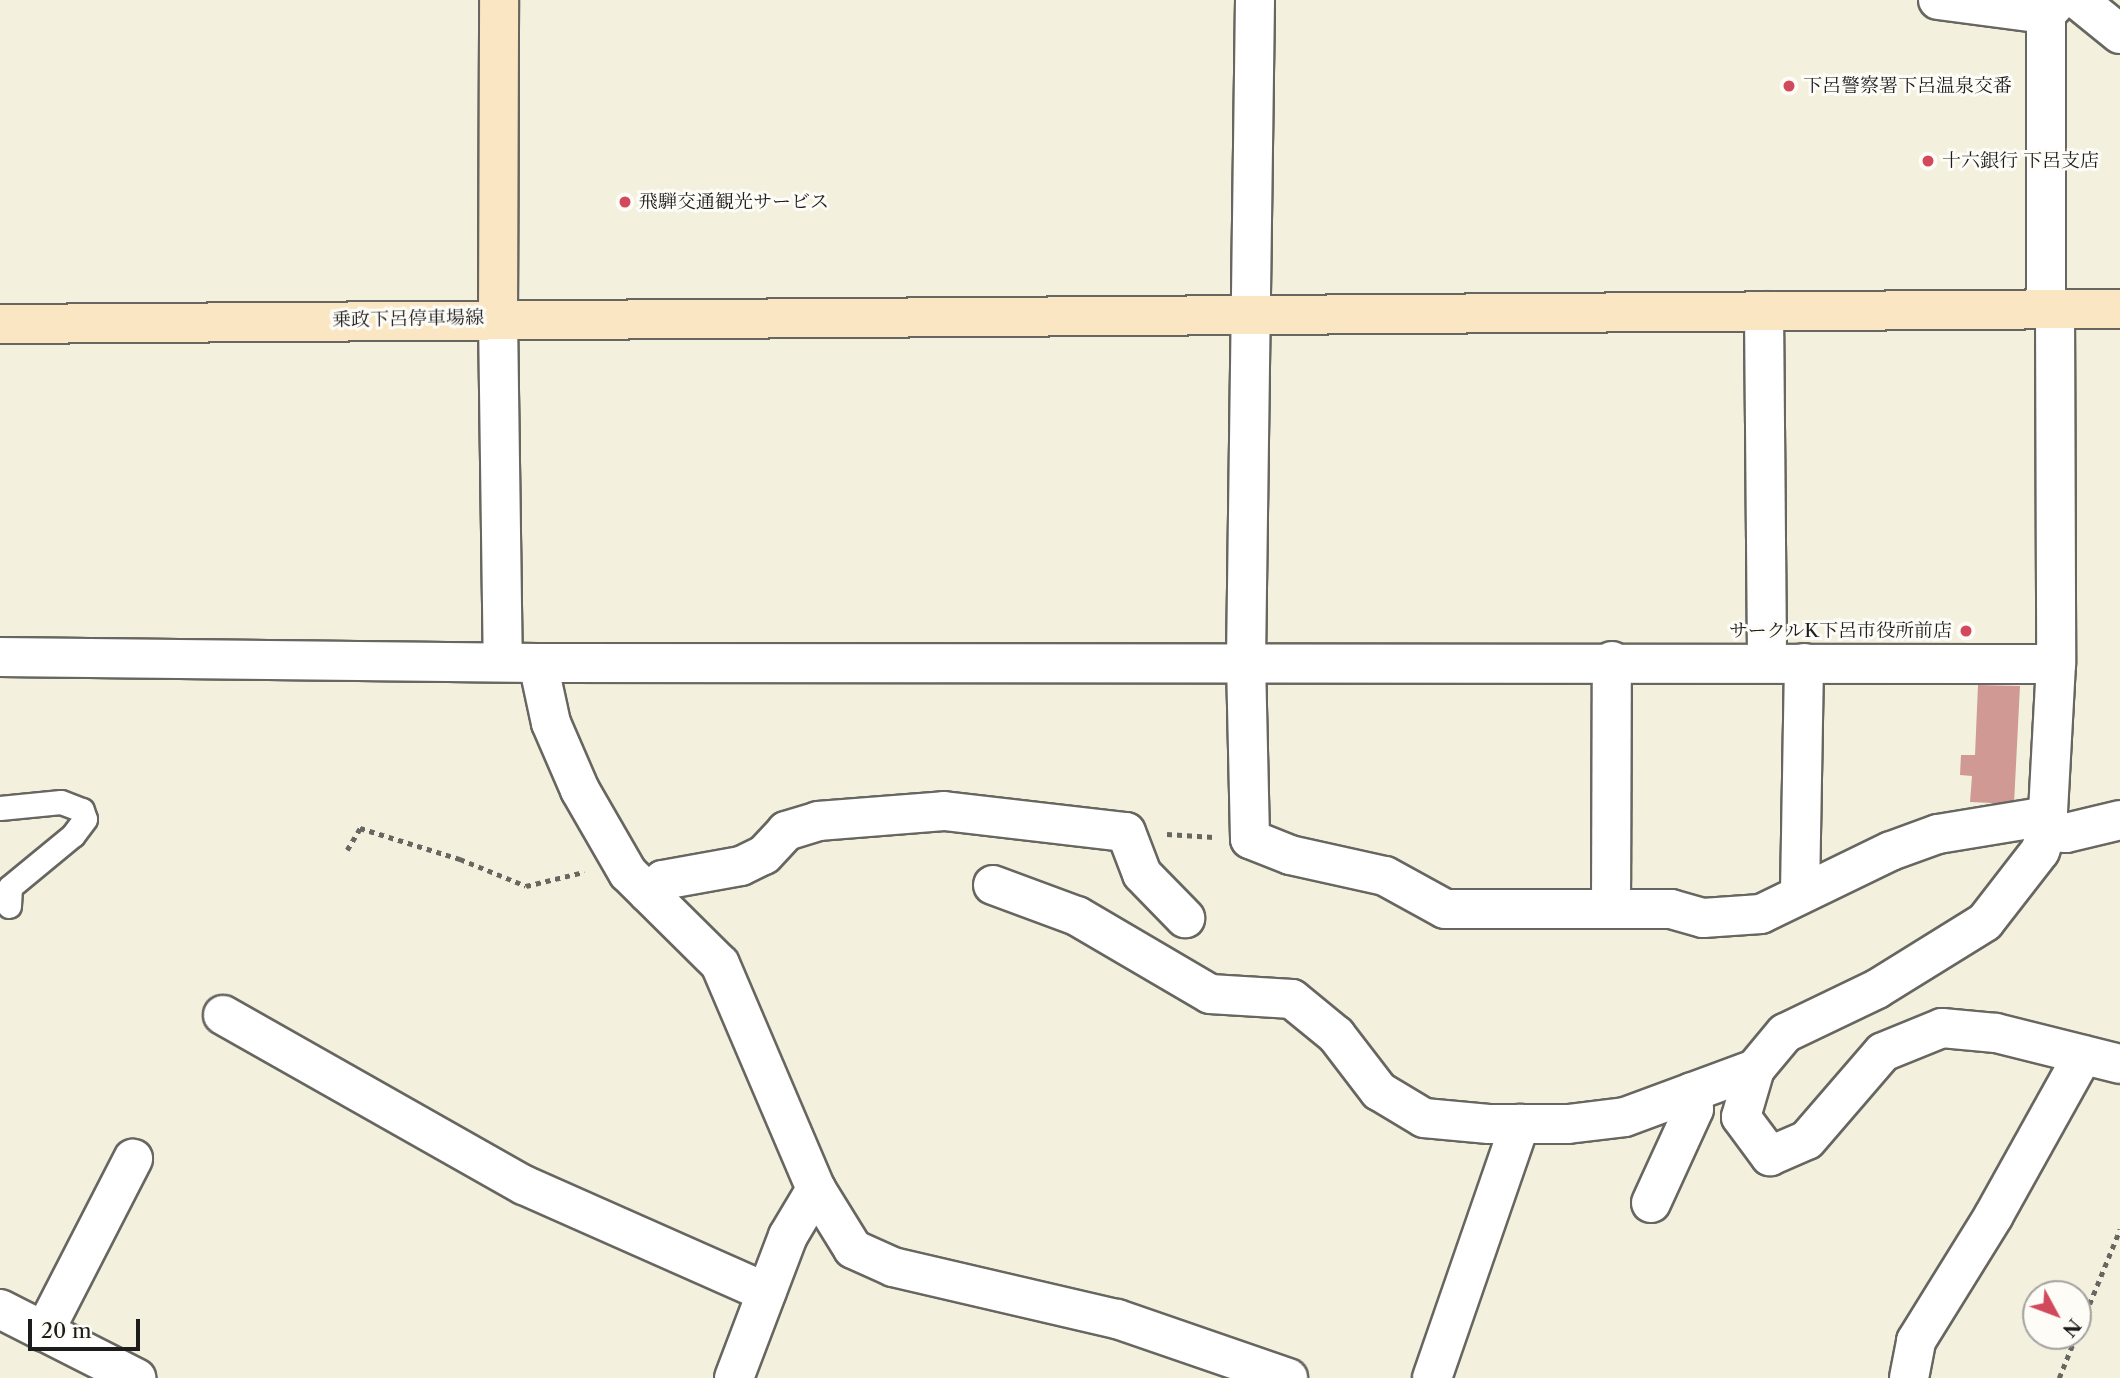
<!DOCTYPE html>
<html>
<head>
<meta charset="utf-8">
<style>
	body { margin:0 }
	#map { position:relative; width:2120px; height:1378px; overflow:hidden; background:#f3f0de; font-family:"Libre Caslon Text","Noto Serif JP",serif }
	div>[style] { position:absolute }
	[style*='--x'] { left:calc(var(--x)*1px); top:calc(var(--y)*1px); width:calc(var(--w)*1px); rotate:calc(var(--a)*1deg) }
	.building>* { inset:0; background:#d19993 }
	.path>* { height:4.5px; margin-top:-2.25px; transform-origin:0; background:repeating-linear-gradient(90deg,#676660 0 5px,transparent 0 10px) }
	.roads { filter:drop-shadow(2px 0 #676660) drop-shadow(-2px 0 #676660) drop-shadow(0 2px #676660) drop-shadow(0 -2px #676660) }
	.lane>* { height:23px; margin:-11.5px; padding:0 11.5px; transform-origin:11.5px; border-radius:11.5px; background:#fff }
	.street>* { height:38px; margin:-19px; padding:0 19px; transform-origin:19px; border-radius:19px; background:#fff }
	.secondary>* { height:38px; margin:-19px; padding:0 19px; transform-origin:19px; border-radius:19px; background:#fbe6c4 }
	.dots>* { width:19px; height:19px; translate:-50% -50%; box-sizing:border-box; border:4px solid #fdfcf7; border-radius:50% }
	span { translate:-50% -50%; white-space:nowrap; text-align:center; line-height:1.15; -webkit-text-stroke:6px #fdfcf7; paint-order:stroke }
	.poi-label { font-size:19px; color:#1c1c1c }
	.left { translate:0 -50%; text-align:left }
	.right { translate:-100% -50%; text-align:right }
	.street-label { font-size:19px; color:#1c1c1c }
	.north { position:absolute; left:2022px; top:1280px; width:70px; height:70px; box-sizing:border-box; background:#fdfcf7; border:2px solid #a3a29f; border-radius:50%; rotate:131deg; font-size:19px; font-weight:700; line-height:28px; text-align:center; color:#1c1c1c }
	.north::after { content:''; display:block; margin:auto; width:24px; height:32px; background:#d1495b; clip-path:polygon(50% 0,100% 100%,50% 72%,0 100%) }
	.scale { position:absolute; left:28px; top:1319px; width:112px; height:32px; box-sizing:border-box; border:4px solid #1c1c1c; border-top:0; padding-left:9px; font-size:21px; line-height:24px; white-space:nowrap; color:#1c1c1c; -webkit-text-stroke:5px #fdfcf7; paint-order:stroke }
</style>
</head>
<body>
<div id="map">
	<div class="building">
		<i style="clip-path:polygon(1978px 685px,2020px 686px,2014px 804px,1970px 802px,1972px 776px,1960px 775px,1961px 755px,1975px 755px)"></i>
	</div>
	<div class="path">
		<i style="--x:1167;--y:834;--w:47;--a:3.7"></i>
		<i style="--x:347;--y:850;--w:26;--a:-59"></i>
		<i style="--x:360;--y:828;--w:105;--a:17.2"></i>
		<i style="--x:460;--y:859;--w:71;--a:22.2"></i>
		<i style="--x:526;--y:886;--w:60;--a:-13.6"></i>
		<i style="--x:2078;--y:1332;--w:111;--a:-67.8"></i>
		<i style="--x:2059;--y:1378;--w:45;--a:-68"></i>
	</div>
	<div class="roads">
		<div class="lane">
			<i style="--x:0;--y:808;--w:61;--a:-5.6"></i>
			<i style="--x:61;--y:802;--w:22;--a:21"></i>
			<i style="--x:82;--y:810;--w:9;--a:72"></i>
			<i style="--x:85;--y:819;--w:20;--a:127"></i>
			<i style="--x:73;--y:835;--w:82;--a:140.5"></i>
			<i style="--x:10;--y:887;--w:19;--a:93"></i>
		</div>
		<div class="street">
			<i style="--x:1255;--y:0;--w:662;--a:90.78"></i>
			<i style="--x:1246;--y:662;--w:177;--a:88.7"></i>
			<i style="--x:1250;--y:839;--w:43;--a:21.8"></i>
			<i style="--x:1290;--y:855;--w:97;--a:12.5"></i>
			<i style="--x:1385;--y:876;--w:68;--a:28.8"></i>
			<i style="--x:1445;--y:909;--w:226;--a:0"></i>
			<i style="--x:1671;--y:909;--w:33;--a:16"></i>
			<i style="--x:1703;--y:918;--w:58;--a:-3.9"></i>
			<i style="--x:1761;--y:914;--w:144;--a:-25.9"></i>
			<i style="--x:1891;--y:851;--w:50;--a:-19.9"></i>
			<i style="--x:1938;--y:834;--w:111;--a:-9.3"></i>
			<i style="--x:1938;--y:0;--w:109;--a:7.4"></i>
			<i style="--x:2046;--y:14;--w:19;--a:-47"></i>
			<i style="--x:2078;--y:0;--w:54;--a:39"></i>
			<i style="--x:2046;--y:309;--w:295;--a:-90"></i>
			<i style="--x:2055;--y:309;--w:355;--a:89.8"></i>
			<i style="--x:2056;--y:664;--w:167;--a:93.1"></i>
			<i style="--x:2047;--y:831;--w:21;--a:109"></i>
			<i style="--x:2040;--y:851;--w:90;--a:127.8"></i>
			<i style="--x:1985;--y:922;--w:127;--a:148.2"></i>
			<i style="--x:1877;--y:989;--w:102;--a:154.4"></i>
			<i style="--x:1785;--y:1033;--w:47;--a:129.8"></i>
			<i style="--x:1755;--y:1069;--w:50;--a:106.3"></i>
			<i style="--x:1741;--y:1117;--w:49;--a:53.4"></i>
			<i style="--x:1770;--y:1156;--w:40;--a:-23.4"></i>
			<i style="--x:1807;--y:1140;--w:116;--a:-49.2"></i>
			<i style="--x:1883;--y:1052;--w:64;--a:-22.1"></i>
			<i style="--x:1942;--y:1028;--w:54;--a:5.3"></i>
			<i style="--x:1996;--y:1033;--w:128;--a:14"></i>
			<i style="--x:1764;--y:311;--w:352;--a:89.5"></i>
			<i style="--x:498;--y:318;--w:344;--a:89.2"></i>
			<i style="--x:0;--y:657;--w:538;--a:0.64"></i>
			<i style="--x:538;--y:663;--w:1518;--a:0.04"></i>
			<i style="--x:538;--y:663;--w:61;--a:77.8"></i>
			<i style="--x:551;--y:723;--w:73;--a:66.6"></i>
			<i style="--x:580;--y:790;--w:96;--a:60"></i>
			<i style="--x:628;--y:873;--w:129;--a:44.7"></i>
			<i style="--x:720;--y:964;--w:245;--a:66.9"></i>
			<i style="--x:816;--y:1189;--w:70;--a:58.3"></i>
			<i style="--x:853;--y:1249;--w:44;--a:24.2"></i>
			<i style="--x:893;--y:1267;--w:230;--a:13.1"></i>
			<i style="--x:1117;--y:1319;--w:181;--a:19"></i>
			<i style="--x:2047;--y:831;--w:19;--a:6"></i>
			<i style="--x:2066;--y:833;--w:56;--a:-13.5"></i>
			<i style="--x:993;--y:885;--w:90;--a:20.3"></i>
			<i style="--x:1077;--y:916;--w:154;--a:30.4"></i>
			<i style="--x:1210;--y:994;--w:82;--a:3.5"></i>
			<i style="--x:1292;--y:999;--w:57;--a:39.3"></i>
			<i style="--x:1336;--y:1035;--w:71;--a:52.5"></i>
			<i style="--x:1379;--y:1091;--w:52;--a:31"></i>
			<i style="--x:1424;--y:1118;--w:65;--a:5.3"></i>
			<i style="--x:1489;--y:1124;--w:79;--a:0"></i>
			<i style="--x:1568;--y:1124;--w:57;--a:-7"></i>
			<i style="--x:1625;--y:1117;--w:139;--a:-20.3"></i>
			<i style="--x:648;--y:893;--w:20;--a:-41"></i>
			<i style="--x:663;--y:880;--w:79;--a:-10.2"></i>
			<i style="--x:741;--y:866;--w:25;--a:-26"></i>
			<i style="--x:764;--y:855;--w:33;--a:-47"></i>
			<i style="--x:786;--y:831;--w:34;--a:-17"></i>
			<i style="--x:818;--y:821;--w:126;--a:-4.5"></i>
			<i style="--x:944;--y:811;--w:183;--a:6.6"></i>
			<i style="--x:1126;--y:832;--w:45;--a:69.1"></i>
			<i style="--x:1142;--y:874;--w:62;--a:45.7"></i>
			<i style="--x:1800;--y:893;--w:230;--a:-89"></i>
			<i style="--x:1611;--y:909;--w:248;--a:-89.8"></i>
			<i style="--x:223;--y:1015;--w:346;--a:29.5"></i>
			<i style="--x:524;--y:1185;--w:265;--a:23.9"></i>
			<i style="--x:1651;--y:1203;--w:103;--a:-65.4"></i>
			<i style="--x:1694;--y:1109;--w:17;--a:-97"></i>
			<i style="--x:0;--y:1309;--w:153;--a:26.9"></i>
			<i style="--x:44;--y:1332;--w:195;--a:-62.8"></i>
			<i style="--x:734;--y:1378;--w:152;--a:-69.2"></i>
			<i style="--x:788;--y:1236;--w:55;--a:-59.2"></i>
			<i style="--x:1432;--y:1378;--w:269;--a:-70.9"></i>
			<i style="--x:1909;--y:1378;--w:38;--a:-79"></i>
			<i style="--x:1916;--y:1341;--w:148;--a:-58.2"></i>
			<i style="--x:1994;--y:1215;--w:183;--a:-60.9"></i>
		</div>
		<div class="secondary">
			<i style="--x:498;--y:318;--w:318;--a:-89.8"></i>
			<i style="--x:0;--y:324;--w:2120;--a:-0.41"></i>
		</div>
	</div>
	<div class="dots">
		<i style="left:1789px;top:86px;background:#d1495b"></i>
		<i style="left:1928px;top:161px;background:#d1495b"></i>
		<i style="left:625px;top:202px;background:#d1495b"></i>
		<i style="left:1966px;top:631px;background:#d1495b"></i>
	</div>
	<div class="poi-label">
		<span class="left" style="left:1803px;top:86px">下呂警察署下呂温泉交番</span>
		<span class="left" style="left:1942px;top:161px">十六銀行 下呂支店</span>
		<span class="left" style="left:639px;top:202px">飛騨交通観光サービス</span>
		<span class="right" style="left:1952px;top:631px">サークルK下呂市役所前店</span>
	</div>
	<div class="street-label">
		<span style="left:408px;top:319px;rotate:-1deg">乗政下呂停車場線</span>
	</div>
	<div class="north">N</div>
	<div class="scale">20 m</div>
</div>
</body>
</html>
